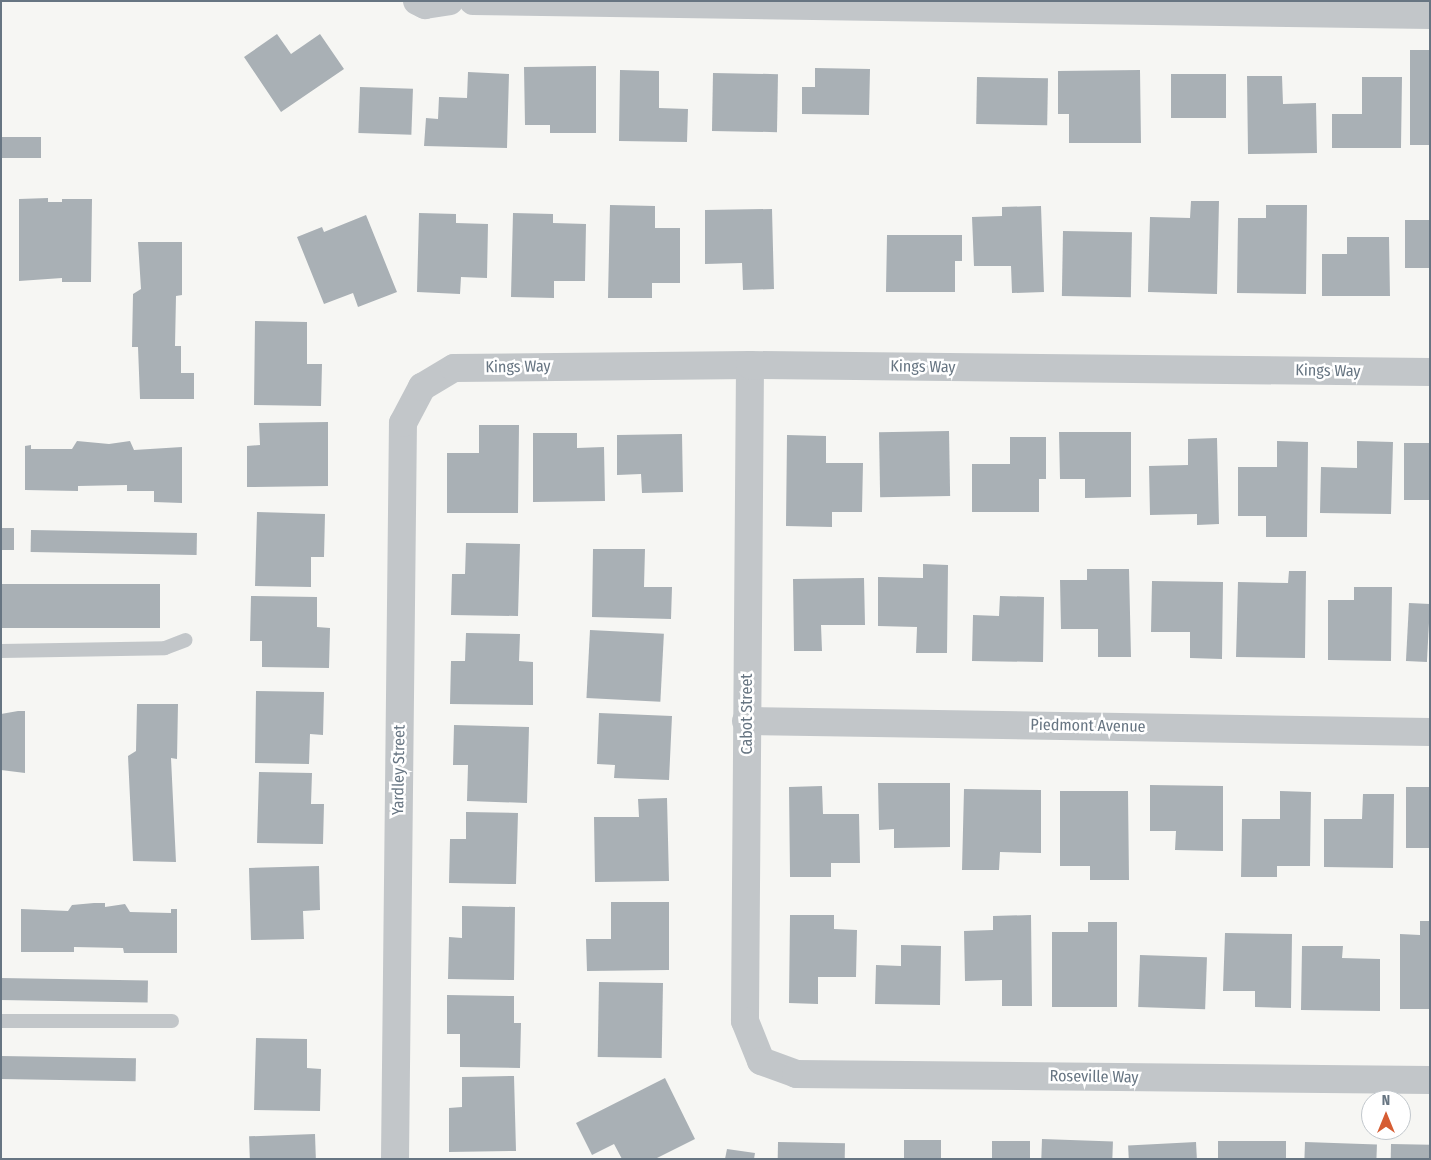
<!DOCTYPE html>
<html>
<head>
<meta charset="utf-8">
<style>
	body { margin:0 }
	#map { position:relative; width:1431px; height:1160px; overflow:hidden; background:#f6f6f3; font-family:"Fira Sans Condensed",sans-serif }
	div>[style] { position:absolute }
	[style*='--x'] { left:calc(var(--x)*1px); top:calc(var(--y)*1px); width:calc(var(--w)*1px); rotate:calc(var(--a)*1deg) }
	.building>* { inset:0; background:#a9b0b5; transform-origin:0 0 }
	.lane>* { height:14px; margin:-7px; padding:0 7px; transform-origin:7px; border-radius:7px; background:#c2c6c9 }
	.street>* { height:28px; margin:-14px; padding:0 14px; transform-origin:14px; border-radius:14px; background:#c2c6c9 }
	span { translate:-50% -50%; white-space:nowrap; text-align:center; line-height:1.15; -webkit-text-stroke:5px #fff; paint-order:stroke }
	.street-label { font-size:16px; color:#677582 }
	.frame { position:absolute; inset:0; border:2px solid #677582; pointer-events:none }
	.north { position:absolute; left:1361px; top:1090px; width:50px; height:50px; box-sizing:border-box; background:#fff; border:1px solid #c2c8cd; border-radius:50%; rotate:0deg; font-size:14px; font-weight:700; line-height:20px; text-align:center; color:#677582 }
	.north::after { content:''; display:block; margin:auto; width:18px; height:22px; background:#d65d33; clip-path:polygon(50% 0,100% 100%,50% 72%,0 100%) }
</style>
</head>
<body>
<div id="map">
	<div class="building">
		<i style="clip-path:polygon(277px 34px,291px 54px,320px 34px,344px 69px,281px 112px,244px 57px)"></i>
		<i style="left:1430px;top:50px;width:95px;height:20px;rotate:90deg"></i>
		<i style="clip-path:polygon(596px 66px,596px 133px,550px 133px,550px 125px,525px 125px,524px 67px)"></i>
		<i style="clip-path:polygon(815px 68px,870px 69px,869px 115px,802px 114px,802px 87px,815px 87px)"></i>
		<i style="clip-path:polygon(620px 70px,659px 71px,659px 108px,688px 109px,687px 142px,619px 141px)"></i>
		<i style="clip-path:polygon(1140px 70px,1141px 143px,1069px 143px,1069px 114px,1058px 114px,1058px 71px)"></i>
		<i style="clip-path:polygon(468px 72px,509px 74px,507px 148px,424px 146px,426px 118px,438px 119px,439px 97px,467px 98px)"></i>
		<i style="left:713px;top:73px;width:65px;height:58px;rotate:1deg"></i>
		<i style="left:1171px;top:74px;width:55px;height:44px"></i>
		<i style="clip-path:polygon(1247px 76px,1282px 76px,1283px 104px,1316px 103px,1317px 153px,1248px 154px)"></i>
		<i style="left:977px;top:77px;width:71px;height:47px;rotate:1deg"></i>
		<i style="clip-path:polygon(1362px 77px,1402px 77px,1401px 148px,1332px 148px,1332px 114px,1362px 114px)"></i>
		<i style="left:360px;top:87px;width:53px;height:46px;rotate:2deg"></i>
		<i style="left:1px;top:137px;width:40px;height:21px"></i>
		<i style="clip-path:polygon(48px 198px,48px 202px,62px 202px,62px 199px,92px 199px,91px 282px,62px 282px,62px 278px,19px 281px,19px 199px)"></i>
		<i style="clip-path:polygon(1191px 201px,1219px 201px,1217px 294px,1148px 292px,1150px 217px,1190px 218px)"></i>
		<i style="clip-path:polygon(610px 205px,655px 206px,655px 228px,680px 228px,680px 283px,652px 283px,652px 298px,608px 298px)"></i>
		<i style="clip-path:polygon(1266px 205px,1307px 205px,1306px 294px,1237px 293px,1238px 218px,1266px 218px)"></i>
		<i style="clip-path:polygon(1041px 206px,1044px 292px,1012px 293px,1011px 266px,974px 266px,972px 217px,1002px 216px,1002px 207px)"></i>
		<i style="clip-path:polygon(772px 209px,774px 289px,743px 290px,742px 263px,705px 264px,705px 210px)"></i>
		<i style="clip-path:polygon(419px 213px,456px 214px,456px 223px,488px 224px,487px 278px,461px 277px,460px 294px,417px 292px)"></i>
		<i style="clip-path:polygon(513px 213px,553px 214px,553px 223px,586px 224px,585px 281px,554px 281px,554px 298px,511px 297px)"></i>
		<i style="clip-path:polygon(366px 215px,397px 292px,358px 307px,353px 293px,324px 304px,297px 237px,322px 227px,324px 232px)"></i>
		<i style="left:1405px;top:220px;width:25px;height:48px"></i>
		<i style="left:1063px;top:231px;width:69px;height:65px;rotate:1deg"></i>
		<i style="clip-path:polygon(887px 235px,962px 235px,962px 261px,955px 261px,955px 292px,886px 292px)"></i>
		<i style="clip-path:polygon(1347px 237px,1389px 237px,1390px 296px,1322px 296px,1322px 254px,1347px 254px)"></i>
		<i style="clip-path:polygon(138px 242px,182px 242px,182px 295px,176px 296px,175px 346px,181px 346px,181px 373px,194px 373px,194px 399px,140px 399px,138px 347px,132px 347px,133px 294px,141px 289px)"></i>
		<i style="clip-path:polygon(255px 321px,307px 322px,307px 364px,322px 364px,321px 406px,254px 405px)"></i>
		<i style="clip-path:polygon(328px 422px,328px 486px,247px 487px,247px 446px,260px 445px,259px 423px)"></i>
		<i style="clip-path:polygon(479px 425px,519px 425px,518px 513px,447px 513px,447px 453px,479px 453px)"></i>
		<i style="left:949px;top:431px;width:65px;height:70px;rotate:89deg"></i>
		<i style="clip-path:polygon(1059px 432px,1131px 432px,1131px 497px,1085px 498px,1085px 479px,1060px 479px)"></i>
		<i style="clip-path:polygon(533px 433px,577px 433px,577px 448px,604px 447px,605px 501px,533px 502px)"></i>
		<i style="clip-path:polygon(682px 434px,683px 492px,642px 493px,641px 474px,617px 475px,617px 435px)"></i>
		<i style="clip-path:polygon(787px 435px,826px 436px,826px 463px,863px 463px,862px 512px,832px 512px,832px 527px,786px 526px)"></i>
		<i style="clip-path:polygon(1010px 437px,1046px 437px,1046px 479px,1039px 479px,1039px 512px,972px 512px,972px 464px,1010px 464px)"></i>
		<i style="clip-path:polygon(1217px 438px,1219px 524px,1197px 525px,1197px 514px,1150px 515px,1149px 466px,1188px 465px,1188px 439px)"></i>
		<i style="clip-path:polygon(77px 441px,109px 444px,130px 441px,134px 450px,182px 447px,182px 503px,154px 502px,154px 491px,127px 491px,127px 485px,78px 486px,78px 491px,25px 490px,25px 446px,31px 445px,31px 449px,72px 449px)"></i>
		<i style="clip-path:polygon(1277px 441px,1308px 442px,1307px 537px,1266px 537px,1266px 516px,1238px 516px,1238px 467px,1277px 467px)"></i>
		<i style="clip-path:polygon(1357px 441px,1393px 442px,1391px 514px,1320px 513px,1321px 467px,1357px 468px)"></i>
		<i style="left:1404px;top:443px;width:26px;height:57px"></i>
		<i style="clip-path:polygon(257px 512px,325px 514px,324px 557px,311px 557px,311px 587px,255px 586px)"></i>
		<i style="left:1px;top:528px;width:13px;height:22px"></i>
		<i style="left:31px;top:530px;width:166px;height:22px;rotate:1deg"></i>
		<i style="clip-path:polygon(466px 543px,520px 544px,518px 616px,451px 615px,452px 574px,465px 574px)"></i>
		<i style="clip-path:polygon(593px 549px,645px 549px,644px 587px,672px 587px,671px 619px,592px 617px)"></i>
		<i style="clip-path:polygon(923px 564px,948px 565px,947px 653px,916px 653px,917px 627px,878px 626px,878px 577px,923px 578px)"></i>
		<i style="clip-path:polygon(1087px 569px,1129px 569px,1131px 657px,1098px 657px,1098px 629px,1061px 629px,1060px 580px,1087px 580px)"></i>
		<i style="clip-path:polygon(1289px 571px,1306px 571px,1305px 658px,1236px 657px,1238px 582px,1288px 583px)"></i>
		<i style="clip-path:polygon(864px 578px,865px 625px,821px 625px,822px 651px,794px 651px,793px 579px)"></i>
		<i style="clip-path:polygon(1152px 581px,1223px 582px,1222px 659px,1190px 658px,1190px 632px,1151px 632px)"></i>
		<i style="left:1px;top:584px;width:159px;height:44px"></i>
		<i style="clip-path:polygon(1354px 587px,1392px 587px,1391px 661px,1328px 660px,1328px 600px,1354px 600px)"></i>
		<i style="clip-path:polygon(251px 596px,317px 597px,317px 627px,330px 628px,329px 668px,262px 667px,262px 641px,250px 641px)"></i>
		<i style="clip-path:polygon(1000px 596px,1044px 597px,1043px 662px,972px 661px,973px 615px,999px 616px)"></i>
		<i style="left:1409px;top:603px;width:21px;height:58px;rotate:3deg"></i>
		<i style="left:590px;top:630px;width:74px;height:68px;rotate:3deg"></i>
		<i style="clip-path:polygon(466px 633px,520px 634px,519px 661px,533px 662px,533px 705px,450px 704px,451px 661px,465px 661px)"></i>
		<i style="clip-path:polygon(256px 691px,324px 692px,323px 735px,310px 734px,309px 764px,255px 763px)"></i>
		<i style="clip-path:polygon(137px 704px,178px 704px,177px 759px,171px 758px,176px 862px,133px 861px,128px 756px,136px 751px)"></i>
		<i style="clip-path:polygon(18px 711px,25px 711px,25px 773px,1px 770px,1px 714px)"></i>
		<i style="clip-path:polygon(599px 713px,672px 716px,669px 780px,614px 778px,615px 765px,597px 764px)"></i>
		<i style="clip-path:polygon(454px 725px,529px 727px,527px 803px,467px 801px,468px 765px,453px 765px)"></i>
		<i style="clip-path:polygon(259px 772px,312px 773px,311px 804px,324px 804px,323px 844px,257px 843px)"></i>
		<i style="clip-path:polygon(878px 783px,950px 783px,950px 847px,894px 848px,894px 829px,879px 830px)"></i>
		<i style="clip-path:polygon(1150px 785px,1223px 786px,1223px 851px,1175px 850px,1176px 831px,1150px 831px)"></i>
		<i style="clip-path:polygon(822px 786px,823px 814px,859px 814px,860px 863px,831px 863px,831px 877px,790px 877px,789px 787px)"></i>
		<i style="left:1430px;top:787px;width:61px;height:24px;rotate:90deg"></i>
		<i style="clip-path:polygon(964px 789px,1041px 790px,1041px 853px,1000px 852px,999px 870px,962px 870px)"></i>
		<i style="clip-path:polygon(1060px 791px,1128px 791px,1129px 880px,1090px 880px,1090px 866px,1060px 866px)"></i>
		<i style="clip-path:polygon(1280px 791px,1311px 792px,1310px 866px,1277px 866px,1277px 877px,1241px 877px,1242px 819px,1280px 819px)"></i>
		<i style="clip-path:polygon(1363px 794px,1394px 794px,1393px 868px,1324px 867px,1324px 819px,1362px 819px)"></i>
		<i style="clip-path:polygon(667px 798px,669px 881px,595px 882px,594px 817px,639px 817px,638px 799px)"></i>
		<i style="clip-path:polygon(466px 812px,518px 813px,516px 884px,449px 883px,450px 839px,466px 839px)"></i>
		<i style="clip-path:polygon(319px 866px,320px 910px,303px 911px,304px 939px,251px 940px,249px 868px)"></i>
		<i style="clip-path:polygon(611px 902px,669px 902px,669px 970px,587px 971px,586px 939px,611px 939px)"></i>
		<i style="clip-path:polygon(94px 903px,105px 903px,105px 907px,125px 904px,130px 912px,171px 913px,171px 909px,177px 909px,177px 953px,124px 953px,123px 948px,74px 947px,74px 952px,21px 952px,21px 909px,68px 911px,72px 905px)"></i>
		<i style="clip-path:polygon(462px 906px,515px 907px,514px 980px,448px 979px,449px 937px,462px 938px)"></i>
		<i style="clip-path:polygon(790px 915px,834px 915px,834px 929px,857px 930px,856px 977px,818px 977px,818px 1004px,789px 1003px)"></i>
		<i style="clip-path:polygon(1031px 915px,1032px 1006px,1002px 1006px,1002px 980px,965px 981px,964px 931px,993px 930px,993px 916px)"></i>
		<i style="clip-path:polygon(1420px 921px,1430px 921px,1430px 1009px,1400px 1009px,1400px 934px,1420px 935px)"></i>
		<i style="clip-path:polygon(1088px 922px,1117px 922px,1117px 1007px,1052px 1007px,1052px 932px,1088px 932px)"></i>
		<i style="clip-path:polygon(1225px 933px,1292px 934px,1291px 1008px,1255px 1007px,1255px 991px,1223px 991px)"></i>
		<i style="clip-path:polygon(901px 945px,941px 946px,940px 1005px,875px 1004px,876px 965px,901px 966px)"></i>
		<i style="clip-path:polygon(1302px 946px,1343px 946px,1342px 958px,1380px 959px,1380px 1011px,1301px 1010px)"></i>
		<i style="left:1140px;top:955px;width:67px;height:52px;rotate:2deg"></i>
		<i style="left:1px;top:978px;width:147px;height:22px;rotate:1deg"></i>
		<i style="left:599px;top:982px;width:64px;height:75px;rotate:1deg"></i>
		<i style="clip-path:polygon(447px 995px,514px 996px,514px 1023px,521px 1023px,520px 1068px,460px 1067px,460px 1034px,447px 1034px)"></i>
		<i style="clip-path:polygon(256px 1038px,307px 1039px,307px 1068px,321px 1069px,320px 1111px,254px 1110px)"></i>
		<i style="left:1px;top:1056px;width:135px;height:23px;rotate:1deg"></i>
		<i style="clip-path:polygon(514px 1076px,516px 1151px,449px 1152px,449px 1108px,462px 1107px,462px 1077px)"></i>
		<i style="clip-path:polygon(665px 1078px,695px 1139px,655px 1159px,622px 1159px,614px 1144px,592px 1155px,576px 1123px)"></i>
		<i style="left:315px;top:1134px;width:25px;height:66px;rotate:88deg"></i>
		<i style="left:1042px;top:1139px;width:71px;height:20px;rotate:2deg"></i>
		<i style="left:904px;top:1140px;width:37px;height:19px"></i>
		<i style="left:992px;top:1141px;width:38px;height:18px"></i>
		<i style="left:1286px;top:1141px;width:18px;height:68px;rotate:90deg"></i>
		<i style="left:778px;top:1142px;width:67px;height:17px;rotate:1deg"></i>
		<i style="left:1196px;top:1142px;width:17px;height:68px;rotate:87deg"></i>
		<i style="left:1305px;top:1142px;width:72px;height:17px;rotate:2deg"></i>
		<i style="left:1391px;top:1144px;width:39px;height:15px;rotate:1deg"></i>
		<i style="clip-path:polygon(727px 1149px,755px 1153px,754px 1159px,725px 1159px)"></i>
	</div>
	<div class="lane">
		<i style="--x:1;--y:651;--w:164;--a:-1"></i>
		<i style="--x:165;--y:648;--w:22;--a:-21"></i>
		<i style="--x:1;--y:1021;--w:171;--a:0"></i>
	</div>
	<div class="street">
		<i style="--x:417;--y:1;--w:9;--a:27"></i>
		<i style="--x:425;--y:5;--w:25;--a:-9"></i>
		<i style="--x:473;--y:1;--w:957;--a:0.84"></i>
		<i style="--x:750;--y:365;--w:656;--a:90.44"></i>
		<i style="--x:745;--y:1021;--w:43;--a:68.2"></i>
		<i style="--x:761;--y:1061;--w:37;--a:20"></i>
		<i style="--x:796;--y:1074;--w:634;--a:0.54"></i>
		<i style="--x:746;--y:721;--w:684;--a:0.92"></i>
		<i style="--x:395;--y:1159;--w:736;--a:-89.38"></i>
		<i style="--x:403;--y:423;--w:41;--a:-62.2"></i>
		<i style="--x:422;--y:387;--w:37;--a:-31"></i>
		<i style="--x:454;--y:368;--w:296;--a:-0.6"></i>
		<i style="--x:750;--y:365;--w:680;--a:0.59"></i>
	</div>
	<div class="street-label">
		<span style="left:518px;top:367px;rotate:-1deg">Kings Way</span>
		<span style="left:923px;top:367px;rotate:1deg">Kings Way</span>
		<span style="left:1328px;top:371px;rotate:1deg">Kings Way</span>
		<span style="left:747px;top:714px;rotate:-90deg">Cabot Street</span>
		<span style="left:1088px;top:726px;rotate:1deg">Piedmont Avenue</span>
		<span style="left:399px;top:770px;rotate:-89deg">Yardley Street</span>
		<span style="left:1094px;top:1077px;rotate:1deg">Roseville Way</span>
	</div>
	<div class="frame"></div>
	<div class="north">N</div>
</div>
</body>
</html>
